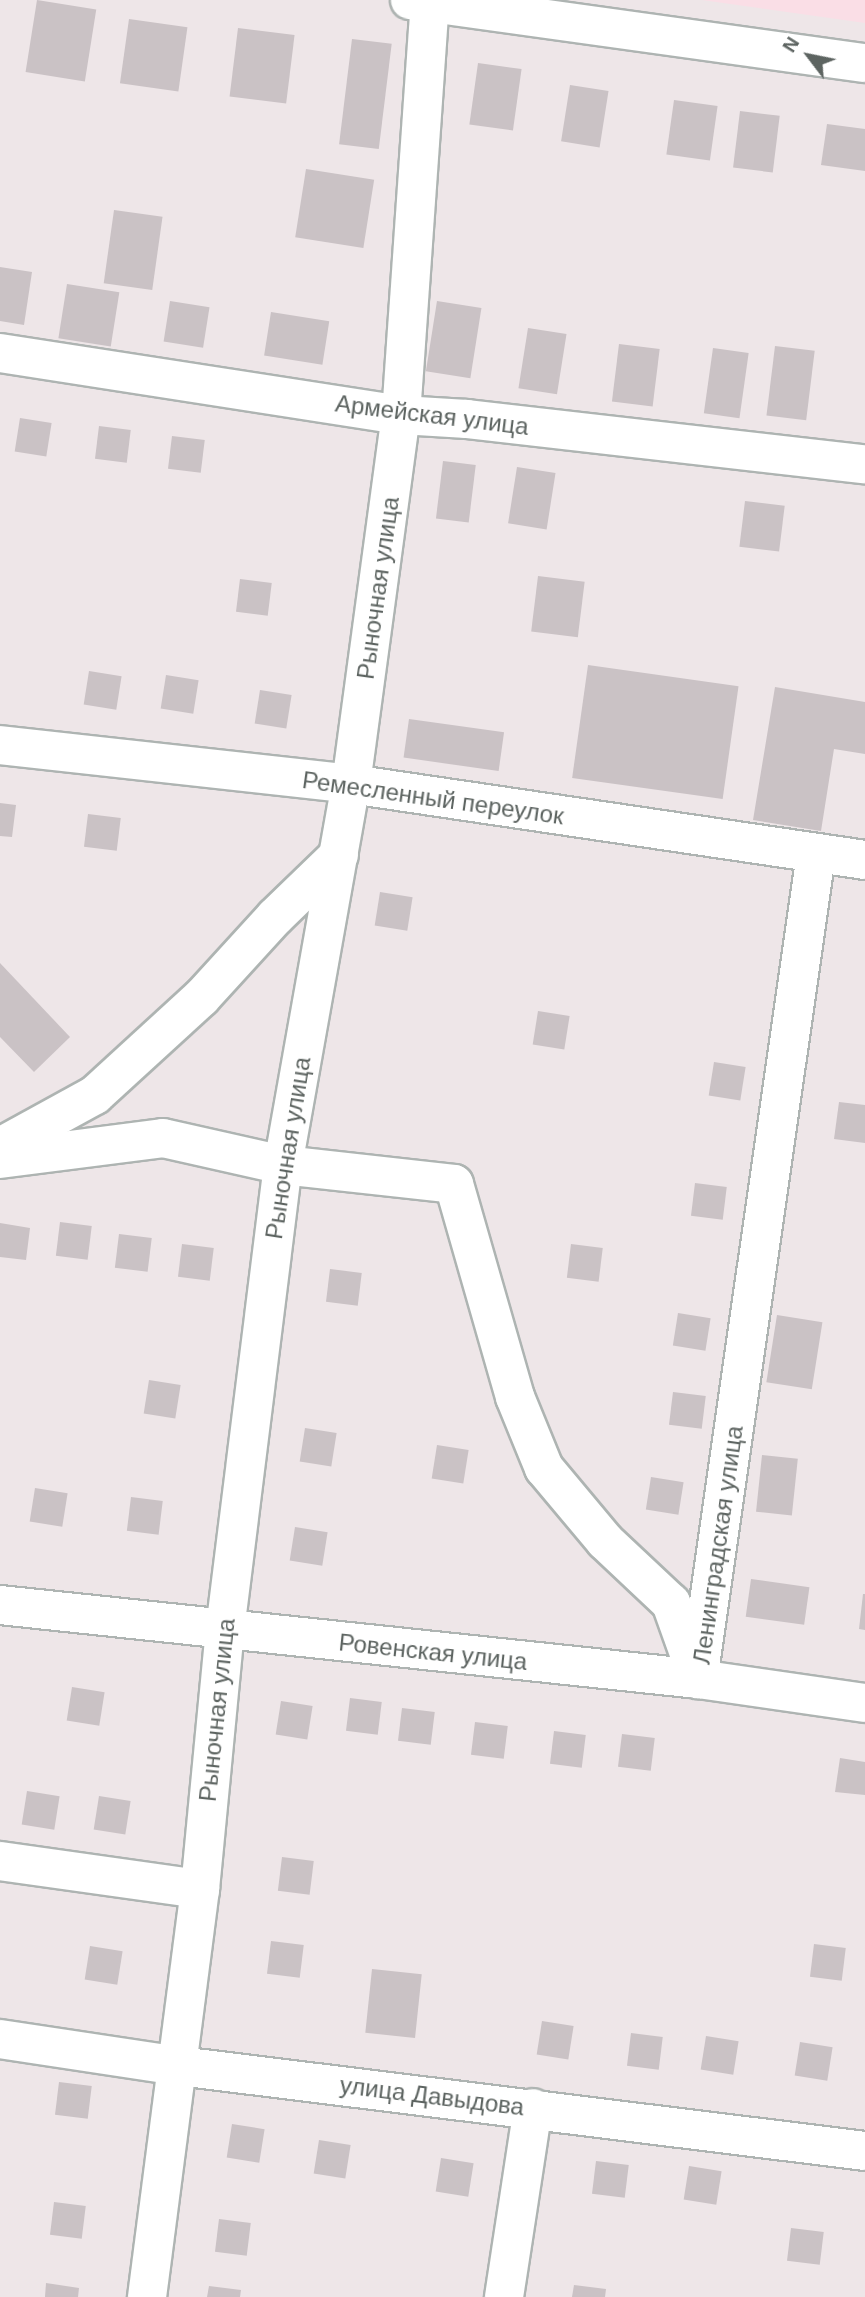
<!DOCTYPE html>
<html>
<head>
<meta charset="utf-8">
<style>
	body { margin:0 }
	#map { position:relative; width:865px; height:2297px; overflow:hidden; background:#eee6e8; font-family:Helvetica,sans-serif }
	div>[style] { position:absolute }
	[style*='--x'] { left:calc(var(--x)*1px); top:calc(var(--y)*1px); width:calc(var(--w)*1px); rotate:calc(var(--a)*1deg) }
	.commercial>* { inset:0; background:#fadee6 }
	.building>* { inset:0; background:#cac2c5; transform-origin:0 0 }
	.roads { filter:drop-shadow(2px 0 #aeb4b2) drop-shadow(-2px 0 #aeb4b2) drop-shadow(0 2px #aeb4b2) drop-shadow(0 -2px #aeb4b2) }
	.minor>* { height:38px; margin:-19px; padding:0 19px; transform-origin:19px; border-radius:19px; background:#fff }
	span { translate:-50% -50%; white-space:nowrap; text-align:center; line-height:1.15; -webkit-text-stroke:5px #fff; paint-order:stroke }
	.street-label { font-size:24px; color:#5d6461 }
	.north { position:absolute; left:774px; top:21px; width:70px; height:70px; -webkit-text-stroke:5px #fff; paint-order:stroke; rotate:302deg; font-size:19px; font-weight:700; line-height:28px; text-align:center; color:#5d6461 }
	.north::after { content:''; display:block; margin:auto; width:24px; height:32px; background:#5d6461; clip-path:polygon(50% 0,100% 100%,50% 72%,0 100%) }
</style>
</head>
<body>
<div id="map">
	<div class="commercial">
		<i style="clip-path:polygon(702px 0,865px 0,865px 23px)"></i>
	</div>
	<div class="building">
		<i style="left:37px;top:0;width:60px;height:73px;rotate:9deg"></i>
		<i style="left:129px;top:19px;width:59px;height:65px;rotate:8deg"></i>
		<i style="left:238px;top:28px;width:57px;height:69px;rotate:7deg"></i>
		<i style="left:352px;top:39px;width:40px;height:106px;rotate:7deg"></i>
		<i style="left:478px;top:63px;width:44px;height:62px;rotate:8deg"></i>
		<i style="left:570px;top:85px;width:39px;height:57px;rotate:9deg"></i>
		<i style="left:674px;top:100px;width:44px;height:55px;rotate:8deg"></i>
		<i style="left:740px;top:111px;width:40px;height:57px;rotate:7deg"></i>
		<i style="clip-path:polygon(827px 124px,865px 129px,865px 171px,821px 165px)"></i>
		<i style="left:306px;top:169px;width:69px;height:69px;rotate:9deg"></i>
		<i style="left:114px;top:210px;width:49px;height:74px;rotate:8deg"></i>
		<i style="clip-path:polygon(0 267px,32px 272px,24px 325px,0 321px)"></i>
		<i style="left:67px;top:284px;width:53px;height:55px;rotate:9deg"></i>
		<i style="left:170px;top:301px;width:40px;height:41px;rotate:9deg"></i>
		<i style="left:437px;top:301px;width:45px;height:71px;rotate:9deg"></i>
		<i style="left:271px;top:312px;width:59px;height:44px;rotate:9deg"></i>
		<i style="left:528px;top:328px;width:39px;height:61px;rotate:9deg"></i>
		<i style="left:619px;top:344px;width:41px;height:58px;rotate:7deg"></i>
		<i style="left:775px;top:346px;width:40px;height:70px;rotate:7deg"></i>
		<i style="left:713px;top:348px;width:36px;height:66px;rotate:8deg"></i>
		<i style="left:20px;top:418px;width:32px;height:34px;rotate:9deg"></i>
		<i style="left:99px;top:426px;width:32px;height:33px;rotate:7deg"></i>
		<i style="left:172px;top:436px;width:33px;height:33px;rotate:7deg"></i>
		<i style="left:443px;top:461px;width:33px;height:58px;rotate:7deg"></i>
		<i style="left:517px;top:467px;width:39px;height:57px;rotate:9deg"></i>
		<i style="left:745px;top:501px;width:40px;height:46px;rotate:7deg"></i>
		<i style="left:538px;top:576px;width:47px;height:56px;rotate:7deg"></i>
		<i style="left:240px;top:579px;width:32px;height:33px;rotate:7deg"></i>
		<i style="left:588px;top:665px;width:152px;height:114px;rotate:8deg"></i>
		<i style="left:89px;top:671px;width:33px;height:34px;rotate:9deg"></i>
		<i style="left:166px;top:675px;width:33px;height:34px;rotate:9deg"></i>
		<i style="clip-path:polygon(775px 687px,865px 702px,865px 754px,834px 749px,821px 831px,753px 820px)"></i>
		<i style="left:260px;top:690px;width:32px;height:34px;rotate:9deg"></i>
		<i style="left:409px;top:719px;width:96px;height:39px;rotate:8deg"></i>
		<i style="clip-path:polygon(0 803px,16px 805px,12px 837px,0 836px)"></i>
		<i style="left:88px;top:814px;width:33px;height:33px;rotate:7deg"></i>
		<i style="left:380px;top:892px;width:33px;height:34px;rotate:9deg"></i>
		<i style="clip-path:polygon(0 963px,70px 1037px,34px 1072px,0 1037px)"></i>
		<i style="left:538px;top:1011px;width:32px;height:34px;rotate:9deg"></i>
		<i style="left:714px;top:1062px;width:32px;height:34px;rotate:9deg"></i>
		<i style="clip-path:polygon(839px 1102px,865px 1105px,865px 1143px,834px 1139px)"></i>
		<i style="left:695px;top:1183px;width:32px;height:33px;rotate:7deg"></i>
		<i style="left:60px;top:1222px;width:32px;height:34px;rotate:7deg"></i>
		<i style="clip-path:polygon(0 1223px,30px 1228px,26px 1260px,0 1257px)"></i>
		<i style="left:119px;top:1234px;width:33px;height:34px;rotate:7deg"></i>
		<i style="left:182px;top:1244px;width:32px;height:33px;rotate:7deg"></i>
		<i style="left:571px;top:1244px;width:32px;height:34px;rotate:7deg"></i>
		<i style="left:330px;top:1269px;width:32px;height:33px;rotate:7deg"></i>
		<i style="left:678px;top:1313px;width:33px;height:33px;rotate:9deg"></i>
		<i style="left:777px;top:1315px;width:46px;height:68px;rotate:9deg"></i>
		<i style="left:149px;top:1380px;width:32px;height:34px;rotate:9deg"></i>
		<i style="left:673px;top:1392px;width:33px;height:33px;rotate:7deg"></i>
		<i style="left:305px;top:1428px;width:32px;height:34px;rotate:9deg"></i>
		<i style="left:437px;top:1445px;width:32px;height:34px;rotate:9deg"></i>
		<i style="left:762px;top:1455px;width:36px;height:57px;rotate:6deg"></i>
		<i style="left:651px;top:1477px;width:33px;height:33px;rotate:9deg"></i>
		<i style="left:35px;top:1488px;width:33px;height:34px;rotate:9deg"></i>
		<i style="left:131px;top:1497px;width:32px;height:34px;rotate:7deg"></i>
		<i style="left:295px;top:1527px;width:33px;height:34px;rotate:9deg"></i>
		<i style="left:751px;top:1579px;width:59px;height:38px;rotate:8deg"></i>
		<i style="clip-path:polygon(863px 1594px,865px 1594px,865px 1630px,859px 1629px)"></i>
		<i style="left:72px;top:1687px;width:33px;height:34px;rotate:9deg"></i>
		<i style="left:350px;top:1698px;width:32px;height:33px;rotate:7deg"></i>
		<i style="left:281px;top:1701px;width:32px;height:34px;rotate:9deg"></i>
		<i style="left:402px;top:1708px;width:33px;height:33px;rotate:7deg"></i>
		<i style="left:475px;top:1722px;width:33px;height:33px;rotate:7deg"></i>
		<i style="left:554px;top:1731px;width:32px;height:33px;rotate:7deg"></i>
		<i style="left:622px;top:1734px;width:33px;height:33px;rotate:7deg"></i>
		<i style="clip-path:polygon(840px 1758px,865px 1762px,865px 1795px,835px 1792px)"></i>
		<i style="left:27px;top:1791px;width:33px;height:34px;rotate:9deg"></i>
		<i style="left:99px;top:1796px;width:32px;height:34px;rotate:9deg"></i>
		<i style="left:282px;top:1857px;width:32px;height:34px;rotate:7deg"></i>
		<i style="left:271px;top:1941px;width:33px;height:33px;rotate:7deg"></i>
		<i style="left:814px;top:1944px;width:32px;height:33px;rotate:7deg"></i>
		<i style="left:90px;top:1946px;width:33px;height:34px;rotate:9deg"></i>
		<i style="left:372px;top:1969px;width:50px;height:64px;rotate:6deg"></i>
		<i style="left:542px;top:2021px;width:32px;height:34px;rotate:9deg"></i>
		<i style="left:631px;top:2033px;width:32px;height:33px;rotate:7deg"></i>
		<i style="left:706px;top:2036px;width:33px;height:34px;rotate:9deg"></i>
		<i style="left:800px;top:2042px;width:33px;height:34px;rotate:9deg"></i>
		<i style="left:59px;top:2082px;width:33px;height:33px;rotate:7deg"></i>
		<i style="left:232px;top:2124px;width:33px;height:34px;rotate:9deg"></i>
		<i style="left:319px;top:2140px;width:32px;height:34px;rotate:9deg"></i>
		<i style="left:441px;top:2158px;width:33px;height:34px;rotate:9deg"></i>
		<i style="left:596px;top:2161px;width:33px;height:33px;rotate:7deg"></i>
		<i style="left:689px;top:2166px;width:33px;height:34px;rotate:9deg"></i>
		<i style="left:54px;top:2202px;width:32px;height:33px;rotate:7deg"></i>
		<i style="left:219px;top:2219px;width:32px;height:33px;rotate:7deg"></i>
		<i style="left:791px;top:2228px;width:33px;height:33px;rotate:7deg"></i>
		<i style="clip-path:polygon(46px 2283px,79px 2288px,78px 2297px,45px 2297px)"></i>
		<i style="clip-path:polygon(574px 2285px,606px 2289px,605px 2297px,572px 2297px)"></i>
		<i style="clip-path:polygon(209px 2286px,241px 2290px,240px 2297px,207px 2297px)"></i>
	</div>
	<div class="roads">
		<div class="minor">
			<i style="--x:410;--y:0;--w:459;--a:7.9"></i>
			<i style="--x:0;--y:353;--w:406;--a:8.8"></i>
			<i style="--x:401;--y:415;--w:66;--a:3.5"></i>
			<i style="--x:467;--y:419;--w:401;--a:6.5"></i>
			<i style="--x:0;--y:745;--w:353;--a:6.3"></i>
			<i style="--x:351;--y:784;--w:520;--a:8.41"></i>
			<i style="--x:0;--y:1147;--w:108;--a:-28.7"></i>
			<i style="--x:95;--y:1095;--w:144;--a:-42.5"></i>
			<i style="--x:201;--y:998;--w:110;--a:-47.6"></i>
			<i style="--x:275;--y:917;--w:89;--a:-44.1"></i>
			<i style="--x:0;--y:1159;--w:164;--a:-7.3"></i>
			<i style="--x:163;--y:1138;--w:123;--a:12.7"></i>
			<i style="--x:283;--y:1165;--w:172;--a:6.3"></i>
			<i style="--x:454;--y:1184;--w:222;--a:74"></i>
			<i style="--x:515;--y:1397;--w:77;--a:67.8"></i>
			<i style="--x:544;--y:1468;--w:95;--a:50.1"></i>
			<i style="--x:605;--y:1541;--w:91;--a:43.2"></i>
			<i style="--x:671;--y:1603;--w:81;--a:70.4"></i>
			<i style="--x:698;--y:1679;--w:833;--a:-81.86"></i>
			<i style="--x:0;--y:1605;--w:702;--a:6.05"></i>
			<i style="--x:698;--y:1679;--w:169;--a:8.2"></i>
			<i style="--x:0;--y:1861;--w:202;--a:8"></i>
			<i style="--x:0;--y:2039;--w:181;--a:8.6"></i>
			<i style="--x:179;--y:2066;--w:691;--a:7.06"></i>
			<i style="--x:147;--y:2297;--w:411;--a:-82.6"></i>
			<i style="--x:200;--y:1889;--w:260;--a:-84.5"></i>
			<i style="--x:225;--y:1630;--w:469;--a:-82.9"></i>
			<i style="--x:283;--y:1165;--w:387;--a:-79.9"></i>
			<i style="--x:351;--y:784;--w:372;--a:-82.3"></i>
			<i style="--x:401;--y:415;--w:416;--a:-86"></i>
			<i style="--x:504;--y:2297;--w:191;--a:-81.3"></i>
		</div>
	</div>
	<div class="street-label">
		<span style="left:432px;top:415px;rotate:7deg">Армейская улица</span>
		<span style="left:378px;top:588px;rotate:-82deg">Рыночная улица</span>
		<span style="left:433px;top:798px;rotate:8deg">Ремесленный переулок</span>
		<span style="left:288px;top:1148px;rotate:-81deg">Рыночная улица</span>
		<span style="left:718px;top:1545px;rotate:-82deg">Ленинградская улица</span>
		<span style="left:433px;top:1652px;rotate:6deg">Ровенская улица</span>
		<span style="left:217px;top:1710px;rotate:-84deg">Рыночная улица</span>
		<span style="left:432px;top:2096px;rotate:7deg">улица Давыдова</span>
	</div>
	<div class="north">N</div>
</div>
</body>
</html>
